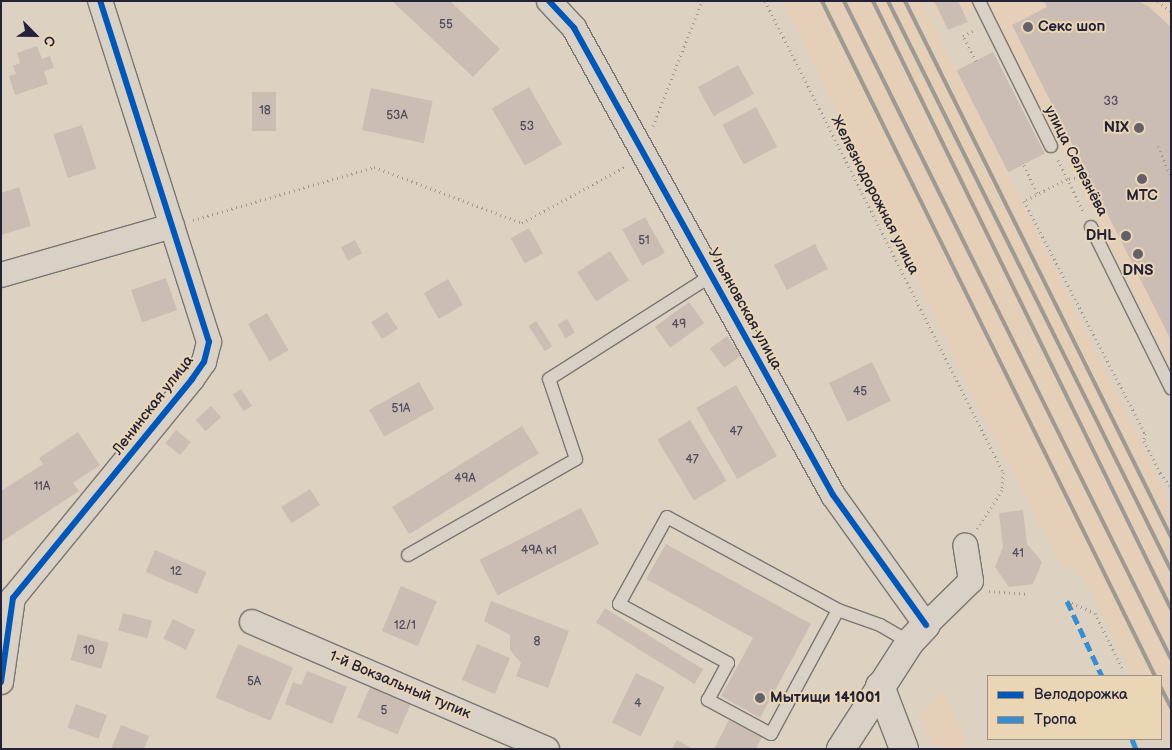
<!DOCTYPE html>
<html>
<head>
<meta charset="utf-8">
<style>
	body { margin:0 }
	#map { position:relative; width:1172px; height:750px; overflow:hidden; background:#ddd2c1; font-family:"Balsamiq Sans",sans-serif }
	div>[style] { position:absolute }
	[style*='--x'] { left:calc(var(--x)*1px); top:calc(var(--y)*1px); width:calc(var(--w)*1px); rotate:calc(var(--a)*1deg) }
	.built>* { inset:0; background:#e5cfb8 }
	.building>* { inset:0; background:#cbbdb4; transform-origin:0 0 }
	.path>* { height:3px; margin-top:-1.5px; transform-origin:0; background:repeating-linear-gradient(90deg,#9e9993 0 1px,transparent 0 5px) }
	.roads { filter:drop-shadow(1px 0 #7b7673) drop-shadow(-1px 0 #7b7673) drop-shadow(0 1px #7b7673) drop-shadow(0 -1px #7b7673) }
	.service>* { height:12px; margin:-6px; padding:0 6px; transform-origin:6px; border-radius:6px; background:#d9d1c5 }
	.minor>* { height:24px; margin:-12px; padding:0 12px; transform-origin:12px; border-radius:12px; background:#d9d1c5 }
	.tertiary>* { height:28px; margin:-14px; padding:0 14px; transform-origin:14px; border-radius:14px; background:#d9d1c5 }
	.rail>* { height:4px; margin:-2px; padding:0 2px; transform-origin:2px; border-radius:2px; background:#9e9993 }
	.quiet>* { height:5px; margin-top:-2.5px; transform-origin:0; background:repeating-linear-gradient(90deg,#398ed0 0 10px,transparent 0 15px) }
	.cycleway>* { height:6px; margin:-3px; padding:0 3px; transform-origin:3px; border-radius:3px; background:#0057b8 }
	.dots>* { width:14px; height:14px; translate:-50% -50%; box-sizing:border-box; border:2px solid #ead6b4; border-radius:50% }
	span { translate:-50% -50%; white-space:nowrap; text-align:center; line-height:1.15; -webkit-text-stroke:4px #ead6b4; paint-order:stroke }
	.number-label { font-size:12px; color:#504c5c }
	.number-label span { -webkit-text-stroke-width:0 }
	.poi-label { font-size:15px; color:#22223b; font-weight:700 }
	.left { translate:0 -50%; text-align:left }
	.right { translate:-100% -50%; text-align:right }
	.street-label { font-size:15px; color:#22223b }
	.frame { position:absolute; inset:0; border:2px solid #22223b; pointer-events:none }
	.legend { position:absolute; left:987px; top:675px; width:175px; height:65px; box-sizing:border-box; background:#ead6b4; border:1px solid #9a8e84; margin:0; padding:6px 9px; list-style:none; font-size:15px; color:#22223b }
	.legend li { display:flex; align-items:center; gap:10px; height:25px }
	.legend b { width:25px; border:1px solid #9a8e84 }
	.north { position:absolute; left:10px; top:10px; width:50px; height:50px; -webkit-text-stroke:4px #ead6b4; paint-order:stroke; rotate:113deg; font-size:14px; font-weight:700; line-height:20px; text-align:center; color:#22223b }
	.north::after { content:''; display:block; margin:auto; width:18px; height:22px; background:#22223b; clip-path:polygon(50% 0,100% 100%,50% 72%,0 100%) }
</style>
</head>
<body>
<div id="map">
	<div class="built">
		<i style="clip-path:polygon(783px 1px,922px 1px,1171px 505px,1171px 749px,1161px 730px,1161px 676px,1133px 676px,1088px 585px,1075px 568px,1063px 568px,974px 397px)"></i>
		<i style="clip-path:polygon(929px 1px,1171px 1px,1171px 366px,988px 2px,941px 26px)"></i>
		<i style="clip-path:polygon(943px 691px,970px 749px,936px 749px,920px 716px)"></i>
	</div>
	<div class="building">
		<i style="clip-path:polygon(392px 1px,450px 1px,500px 49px,473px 77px)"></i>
		<i style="clip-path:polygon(934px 1px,958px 1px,968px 22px,948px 30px)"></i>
		<i style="clip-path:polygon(1044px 1px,1138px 1px,1148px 6px,1171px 27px,1171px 340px,1012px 25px,1047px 7px)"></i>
		<i style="clip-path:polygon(37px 46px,42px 59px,50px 56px,54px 68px,44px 71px,48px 84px,15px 95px,9px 76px,16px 74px,13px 66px,20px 63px,17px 53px)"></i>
		<i style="left:993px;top:52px;width:114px;height:41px;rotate:63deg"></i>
		<i style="left:738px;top:65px;width:33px;height:46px;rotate:61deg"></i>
		<i style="left:529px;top:87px;width:66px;height:43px;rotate:60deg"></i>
		<i style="left:371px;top:88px;width:63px;height:43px;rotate:12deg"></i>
		<i style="left:252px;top:92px;width:24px;height:39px"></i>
		<i style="left:756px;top:107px;width:45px;height:38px;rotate:62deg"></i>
		<i style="left:82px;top:125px;width:46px;height:30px;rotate:72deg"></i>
		<i style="clip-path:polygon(19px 187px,31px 226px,1px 235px,1px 193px)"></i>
		<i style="left:645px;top:217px;width:41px;height:26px;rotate:61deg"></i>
		<i style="left:529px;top:228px;width:29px;height:21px;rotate:61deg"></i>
		<i style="left:355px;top:240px;width:15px;height:16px;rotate:62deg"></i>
		<i style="left:815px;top:244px;width:28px;height:46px;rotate:63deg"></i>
		<i style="left:610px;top:251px;width:35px;height:39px;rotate:57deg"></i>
		<i style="left:166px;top:278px;width:34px;height:37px;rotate:71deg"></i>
		<i style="left:448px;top:279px;width:30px;height:28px;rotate:60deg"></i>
		<i style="left:689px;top:302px;width:26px;height:42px;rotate:54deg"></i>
		<i style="left:387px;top:312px;width:20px;height:19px;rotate:57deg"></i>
		<i style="left:267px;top:313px;width:43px;height:22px;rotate:60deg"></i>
		<i style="left:567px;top:319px;width:16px;height:11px;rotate:60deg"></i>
		<i style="left:536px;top:321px;width:30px;height:9px;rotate:57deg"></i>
		<i style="left:727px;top:336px;width:24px;height:21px;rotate:54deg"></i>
		<i style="left:872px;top:362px;width:43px;height:48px;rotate:64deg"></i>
		<i style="left:419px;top:382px;width:31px;height:57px;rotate:61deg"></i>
		<i style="left:736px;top:385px;width:82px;height:46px;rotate:60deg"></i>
		<i style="left:241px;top:389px;width:20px;height:10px;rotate:57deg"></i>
		<i style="left:211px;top:406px;width:15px;height:21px;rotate:48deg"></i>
		<i style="left:690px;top:420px;width:71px;height:38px;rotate:59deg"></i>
		<i style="left:522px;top:426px;width:32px;height:153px;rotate:58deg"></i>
		<i style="left:176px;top:430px;width:19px;height:17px;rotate:39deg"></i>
		<i style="clip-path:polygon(78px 432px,100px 465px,73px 483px,79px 491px,1px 542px,1px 491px,43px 464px,39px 458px)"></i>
		<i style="left:310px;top:489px;width:19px;height:34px;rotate:58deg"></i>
		<i style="left:581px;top:508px;width:40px;height:114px;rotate:63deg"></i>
		<i style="clip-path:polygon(1023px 510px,1027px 544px,1042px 562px,1033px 584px,1009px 587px,995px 567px,1003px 547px,999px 513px)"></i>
		<i style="clip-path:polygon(666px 544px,811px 624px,760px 718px,721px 696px,753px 638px,646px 579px)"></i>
		<i style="left:155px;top:550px;width:56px;height:24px;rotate:23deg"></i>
		<i style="left:401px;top:586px;width:39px;height:49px;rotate:23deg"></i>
		<i style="clip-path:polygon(491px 601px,569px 631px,548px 688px,516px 676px,521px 663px,510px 650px,510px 635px,484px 621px)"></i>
		<i style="left:605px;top:608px;width:116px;height:17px;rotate:32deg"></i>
		<i style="left:123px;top:613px;width:30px;height:18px;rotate:15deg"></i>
		<i style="left:173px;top:619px;width:25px;height:22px;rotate:26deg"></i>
		<i style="left:78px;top:634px;width:32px;height:27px;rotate:16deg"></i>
		<i style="left:238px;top:644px;width:60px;height:58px;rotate:23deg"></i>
		<i style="left:477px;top:644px;width:36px;height:39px;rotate:23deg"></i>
		<i style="clip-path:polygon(307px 671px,347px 687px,332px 724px,285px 704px,293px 682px,301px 685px)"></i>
		<i style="left:636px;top:673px;width:32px;height:55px;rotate:26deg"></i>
		<i style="left:370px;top:687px;width:44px;height:33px;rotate:23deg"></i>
		<i style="left:76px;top:704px;width:33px;height:25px;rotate:20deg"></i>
		<i style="clip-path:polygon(729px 720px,762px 737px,756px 749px,714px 749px)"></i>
		<i style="clip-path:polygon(121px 725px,149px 736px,144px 749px,111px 749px)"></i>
		<i style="clip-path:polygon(677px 740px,693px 749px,672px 749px)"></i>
	</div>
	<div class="path">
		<i style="--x:765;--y:1;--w:528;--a:63.19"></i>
		<i style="--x:1003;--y:472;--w:18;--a:93"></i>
		<i style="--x:1002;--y:490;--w:46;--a:122.7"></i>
		<i style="--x:1158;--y:1;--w:16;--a:38"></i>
		<i style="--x:976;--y:61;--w:28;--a:-117"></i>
		<i style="--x:963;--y:36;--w:15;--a:-28"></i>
		<i style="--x:653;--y:126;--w:134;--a:-68.6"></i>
		<i style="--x:1158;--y:146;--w:33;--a:67"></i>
		<i style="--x:1058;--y:160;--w:59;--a:63.9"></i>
		<i style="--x:1024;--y:165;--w:33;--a:65"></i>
		<i style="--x:1090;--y:176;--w:23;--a:173"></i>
		<i style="--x:1067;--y:179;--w:48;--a:152.9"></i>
		<i style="--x:1024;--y:201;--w:262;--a:62.5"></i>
		<i style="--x:1145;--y:433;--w:8;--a:97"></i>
		<i style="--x:1144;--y:441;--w:36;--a:63"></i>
		<i style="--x:1160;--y:473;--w:18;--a:52"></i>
		<i style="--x:193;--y:220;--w:189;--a:-16.3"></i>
		<i style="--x:374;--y:167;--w:158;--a:20.7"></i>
		<i style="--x:522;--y:223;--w:119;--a:-28.7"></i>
		<i style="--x:989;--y:591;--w:40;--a:4.3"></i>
		<i style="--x:1067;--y:601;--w:30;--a:23"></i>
		<i style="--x:1095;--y:613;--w:61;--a:63.9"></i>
	</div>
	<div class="roads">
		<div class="service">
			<i style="--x:979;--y:1;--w:162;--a:63.6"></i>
			<i style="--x:1091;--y:227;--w:180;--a:63.6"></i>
			<i style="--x:408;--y:555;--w:193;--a:-29.7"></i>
			<i style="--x:576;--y:459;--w:84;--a:-108.6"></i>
			<i style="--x:549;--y:379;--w:193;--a:-32.5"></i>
			<i style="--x:838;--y:610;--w:141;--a:118.4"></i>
			<i style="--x:771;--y:734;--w:72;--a:-151.6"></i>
			<i style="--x:708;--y:700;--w:42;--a:-61.6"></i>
			<i style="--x:728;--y:663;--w:124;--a:-151.6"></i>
			<i style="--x:619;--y:604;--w:99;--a:-61.1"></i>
			<i style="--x:667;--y:517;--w:195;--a:28.5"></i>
			<i style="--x:838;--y:610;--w:45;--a:19.7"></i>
			<i style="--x:880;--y:625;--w:34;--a:30"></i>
		</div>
		<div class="minor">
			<i style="--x:549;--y:1;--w:37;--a:47"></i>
			<i style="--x:574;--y:28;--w:534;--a:60.99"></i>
			<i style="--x:833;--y:495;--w:160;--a:54.4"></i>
			<i style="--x:926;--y:625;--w:63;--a:-44.4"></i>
			<i style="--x:971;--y:581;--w:36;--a:-99"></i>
			<i style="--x:1;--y:275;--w:178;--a:-16"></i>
			<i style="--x:252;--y:622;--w:321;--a:23.3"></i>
			<i style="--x:1;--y:682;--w:85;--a:-81.9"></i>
			<i style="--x:13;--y:598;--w:283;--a:-50.7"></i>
			<i style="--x:192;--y:379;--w:21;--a:-55"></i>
			<i style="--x:204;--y:362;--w:21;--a:-76"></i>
			<i style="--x:209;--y:342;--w:358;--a:-107.7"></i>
		</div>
		<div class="tertiary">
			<i style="--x:880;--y:686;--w:67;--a:69.1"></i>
			<i style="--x:841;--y:749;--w:127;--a:-57.2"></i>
			<i style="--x:910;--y:642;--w:23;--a:-47"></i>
		</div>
	</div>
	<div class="rail">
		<i style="--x:822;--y:1;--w:753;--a:63.74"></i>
		<i style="--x:844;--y:1;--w:735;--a:63.57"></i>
		<i style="--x:873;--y:1;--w:677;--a:63.89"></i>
		<i style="--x:888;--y:1;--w:635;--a:63.56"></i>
		<i style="--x:905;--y:1;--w:598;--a:63.61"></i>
		<i style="--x:1161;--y:688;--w:22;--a:63"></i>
	</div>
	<div class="quiet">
		<i style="--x:1067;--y:601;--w:83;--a:65"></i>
		<i style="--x:1132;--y:739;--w:11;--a:68"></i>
	</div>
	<div class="cycleway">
		<i style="--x:549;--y:1;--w:37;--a:47"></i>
		<i style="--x:574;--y:28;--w:534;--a:60.99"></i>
		<i style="--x:833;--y:495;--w:160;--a:54.4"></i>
		<i style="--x:1;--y:682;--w:85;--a:-81.9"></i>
		<i style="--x:13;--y:598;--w:283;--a:-50.7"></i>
		<i style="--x:192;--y:379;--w:21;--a:-55"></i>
		<i style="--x:204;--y:362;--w:21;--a:-76"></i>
		<i style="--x:209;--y:342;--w:358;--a:-107.7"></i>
	</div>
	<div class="dots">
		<i style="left:1028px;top:27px;background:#63606a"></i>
		<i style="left:1139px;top:128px;background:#63606a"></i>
		<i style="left:1142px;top:179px;background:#63606a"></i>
		<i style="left:1126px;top:236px;background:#63606a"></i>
		<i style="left:1138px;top:254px;background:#63606a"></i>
		<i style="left:760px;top:698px;background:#63606a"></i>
	</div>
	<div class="number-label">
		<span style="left:446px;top:25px">55</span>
		<span style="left:1111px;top:102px">33</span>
		<span style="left:265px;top:111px">18</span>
		<span style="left:397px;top:116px">53А</span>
		<span style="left:527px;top:127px">53</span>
		<span style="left:644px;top:241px">51</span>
		<span style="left:679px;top:325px">49</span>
		<span style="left:860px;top:392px">45</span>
		<span style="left:401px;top:409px">51А</span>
		<span style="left:736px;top:432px">47</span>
		<span style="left:692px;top:460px">47</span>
		<span style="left:465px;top:479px">49А</span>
		<span style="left:42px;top:487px">11А</span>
		<span style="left:539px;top:551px">49А к1</span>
		<span style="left:1018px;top:554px">41</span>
		<span style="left:176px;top:572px">12</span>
		<span style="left:405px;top:626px">12/1</span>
		<span style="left:537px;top:642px">8</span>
		<span style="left:89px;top:651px">10</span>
		<span style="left:254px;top:682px">5A</span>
		<span style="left:638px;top:704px">4</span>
		<span style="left:384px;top:711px">5</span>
	</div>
	<div class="poi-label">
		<span class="left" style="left:1038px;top:27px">Секс шоп</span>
		<span class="right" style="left:1129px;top:128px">NIX</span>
		<span style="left:1142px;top:196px">МТС</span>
		<span class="right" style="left:1116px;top:236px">DHL</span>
		<span style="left:1138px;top:271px">DNS</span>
		<span class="left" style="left:770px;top:698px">Мытищи 141001</span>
	</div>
	<div class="street-label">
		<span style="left:1076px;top:161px;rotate:63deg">улица Селезнёва</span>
		<span style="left:875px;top:195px;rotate:63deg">Железнодорожная улица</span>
		<span style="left:745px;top:309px;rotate:61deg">Ульяновская улица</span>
		<span style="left:153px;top:405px;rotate:-52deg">Ленинская улица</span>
		<span style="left:400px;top:685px;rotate:23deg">1-й Вокзальный тупик</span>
	</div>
	<div class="frame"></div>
	<ul class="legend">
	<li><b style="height:6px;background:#0057b8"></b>Велодорожка</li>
	<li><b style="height:6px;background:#398ed0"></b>Тропа</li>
	</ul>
	<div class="north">С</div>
</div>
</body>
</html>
